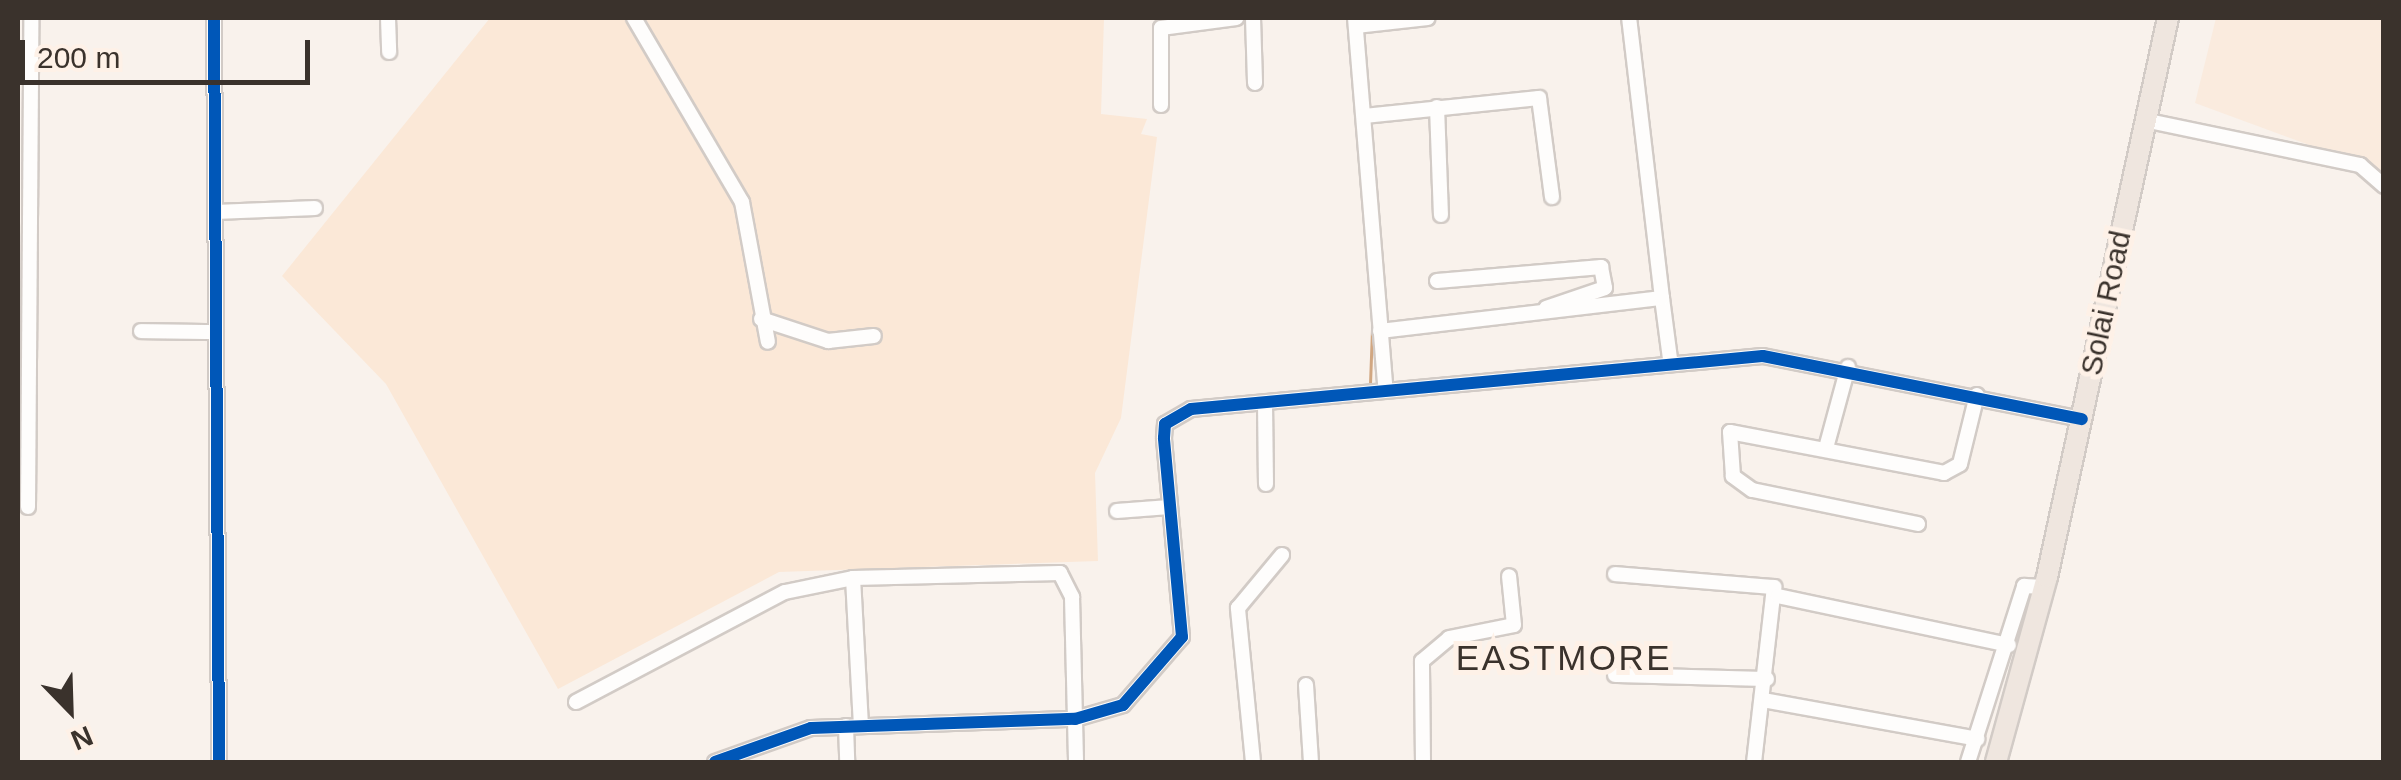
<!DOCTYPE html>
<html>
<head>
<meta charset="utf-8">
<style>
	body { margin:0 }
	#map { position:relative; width:2401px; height:780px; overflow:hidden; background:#f9f2ec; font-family:Arial,sans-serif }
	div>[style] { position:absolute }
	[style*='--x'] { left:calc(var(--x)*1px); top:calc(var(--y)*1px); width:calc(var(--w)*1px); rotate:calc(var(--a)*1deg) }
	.built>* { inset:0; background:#faebde }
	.green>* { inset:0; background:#fbe8d7 }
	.stream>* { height:2.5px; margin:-1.25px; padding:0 1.25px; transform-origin:1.25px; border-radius:1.25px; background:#d1a782 }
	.roads { filter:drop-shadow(2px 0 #d2cbc6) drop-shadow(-2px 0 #d2cbc6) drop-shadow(0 2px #d2cbc6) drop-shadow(0 -2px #d2cbc6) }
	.minor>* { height:14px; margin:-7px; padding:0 7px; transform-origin:7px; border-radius:7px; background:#fefdfc }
	.highway>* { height:20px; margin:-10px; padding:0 10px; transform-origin:10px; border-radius:10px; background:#efe6df }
	.cycleway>* { height:12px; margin:-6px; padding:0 6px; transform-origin:6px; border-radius:6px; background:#0057b8 }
	span { translate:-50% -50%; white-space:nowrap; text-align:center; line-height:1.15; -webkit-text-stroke:10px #fef1e7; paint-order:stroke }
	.street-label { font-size:30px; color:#3a322c }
	.quarter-label { font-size:35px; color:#3a322c; letter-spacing:2.5px }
	.frame { position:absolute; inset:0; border:20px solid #3a322c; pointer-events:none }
	.north { position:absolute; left:20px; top:660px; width:100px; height:100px; -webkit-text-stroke:8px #fef1e7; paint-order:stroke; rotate:157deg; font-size:28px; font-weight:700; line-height:40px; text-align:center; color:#3a322c }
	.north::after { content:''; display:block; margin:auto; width:35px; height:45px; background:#3a322c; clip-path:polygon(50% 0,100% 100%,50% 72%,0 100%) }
	.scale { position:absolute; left:20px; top:40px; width:290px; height:45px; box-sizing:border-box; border:5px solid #3a322c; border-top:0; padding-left:12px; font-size:30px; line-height:35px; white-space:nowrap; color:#3a322c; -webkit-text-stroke:8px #fef1e7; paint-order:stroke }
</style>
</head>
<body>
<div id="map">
	<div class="built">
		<i style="clip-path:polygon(2216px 18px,2383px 18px,2383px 172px,2195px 103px)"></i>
	</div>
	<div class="green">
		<i style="clip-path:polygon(490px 18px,1104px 18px,1101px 114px,1147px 119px,1141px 134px,1157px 137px,1121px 418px,1095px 473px,1098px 561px,779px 572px,558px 689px,386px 384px,282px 276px)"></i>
	</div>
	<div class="stream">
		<i style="--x:1370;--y:384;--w:54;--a:-87.9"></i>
		<i style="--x:1316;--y:391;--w:49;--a:-7"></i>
	</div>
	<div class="roads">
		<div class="minor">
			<i style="--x:214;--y:18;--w:744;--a:89.61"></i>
			<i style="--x:388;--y:18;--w:34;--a:88"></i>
			<i style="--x:634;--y:18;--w:213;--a:59.6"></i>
			<i style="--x:742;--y:202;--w:142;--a:79.5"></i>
			<i style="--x:1253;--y:18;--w:65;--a:88.2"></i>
			<i style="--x:1355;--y:18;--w:368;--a:85.3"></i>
			<i style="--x:1356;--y:26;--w:72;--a:-6.3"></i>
			<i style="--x:1161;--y:105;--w:77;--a:-90"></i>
			<i style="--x:1161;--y:28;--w:76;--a:-7.6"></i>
			<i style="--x:1437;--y:107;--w:108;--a:87.9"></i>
			<i style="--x:1364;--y:116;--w:176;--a:-5.9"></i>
			<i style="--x:1539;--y:98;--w:100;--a:82.5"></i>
			<i style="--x:2144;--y:120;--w:221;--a:11.8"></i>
			<i style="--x:2360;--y:165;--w:32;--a:41"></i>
			<i style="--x:216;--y:212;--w:99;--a:-2.3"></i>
			<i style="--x:1437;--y:281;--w:165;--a:-4.9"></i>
			<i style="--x:1601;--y:267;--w:21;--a:79"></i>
			<i style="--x:1605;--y:288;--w:62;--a:161.3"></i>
			<i style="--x:1662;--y:298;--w:62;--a:82.5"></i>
			<i style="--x:761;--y:319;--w:71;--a:18.2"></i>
			<i style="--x:828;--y:341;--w:46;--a:-6.2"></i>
			<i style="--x:141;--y:331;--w:75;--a:0.8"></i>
			<i style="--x:1380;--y:331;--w:284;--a:-6.7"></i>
			<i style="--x:1662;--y:298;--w:282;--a:-96.7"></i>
			<i style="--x:1265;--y:403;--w:81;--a:89.3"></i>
			<i style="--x:1826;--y:448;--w:84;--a:-74.8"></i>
			<i style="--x:28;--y:507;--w:489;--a:-89.6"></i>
			<i style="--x:1117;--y:511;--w:52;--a:-4.4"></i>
			<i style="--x:1918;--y:524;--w:169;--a:-168.4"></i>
			<i style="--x:1752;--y:490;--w:24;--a:-144"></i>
			<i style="--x:1733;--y:476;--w:44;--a:-93.9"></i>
			<i style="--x:1730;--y:432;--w:218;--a:10.8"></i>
			<i style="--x:1944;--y:473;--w:18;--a:-29"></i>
			<i style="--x:1960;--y:464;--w:71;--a:-76.2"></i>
			<i style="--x:1615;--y:574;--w:160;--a:4.7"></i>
			<i style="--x:1774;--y:587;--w:176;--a:96.5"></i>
			<i style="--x:853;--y:578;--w:147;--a:86.9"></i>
			<i style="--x:1778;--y:596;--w:236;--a:12"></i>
			<i style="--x:1615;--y:675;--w:152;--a:1.5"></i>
			<i style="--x:1306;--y:685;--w:77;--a:86.3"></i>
			<i style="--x:1763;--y:700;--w:218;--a:10.3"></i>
			<i style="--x:576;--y:702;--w:236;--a:-27.8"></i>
			<i style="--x:785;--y:592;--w:69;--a:-11.6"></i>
			<i style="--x:853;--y:578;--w:207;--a:-1.4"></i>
			<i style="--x:1060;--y:573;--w:27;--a:63"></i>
			<i style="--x:1072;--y:597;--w:165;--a:88.6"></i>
			<i style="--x:846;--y:726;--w:36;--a:88"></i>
			<i style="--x:715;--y:762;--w:102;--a:-19.5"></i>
			<i style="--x:811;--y:728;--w:264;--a:-2"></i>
			<i style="--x:1075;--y:719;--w:50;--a:-16.3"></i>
			<i style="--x:1123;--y:705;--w:90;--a:-49.1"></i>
			<i style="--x:1182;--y:637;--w:200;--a:-95.2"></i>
			<i style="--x:1164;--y:438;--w:14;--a:-86"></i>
			<i style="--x:1165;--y:424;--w:30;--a:-30"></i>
			<i style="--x:1191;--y:409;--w:574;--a:-5.29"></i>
			<i style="--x:1763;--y:356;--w:325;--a:11.2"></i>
			<i style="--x:1253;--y:762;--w:155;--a:-95.6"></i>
			<i style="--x:1238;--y:608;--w:69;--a:-50.3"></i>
			<i style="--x:1423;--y:762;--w:101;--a:-90.6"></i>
			<i style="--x:1422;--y:661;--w:35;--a:-40"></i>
			<i style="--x:1449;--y:638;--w:66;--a:-11.3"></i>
			<i style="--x:1514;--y:625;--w:49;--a:-95.8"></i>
			<i style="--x:1968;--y:762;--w:185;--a:-72.3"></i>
			<i style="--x:2024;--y:586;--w:21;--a:3"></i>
		</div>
		<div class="highway">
			<i style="--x:1996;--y:762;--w:192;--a:-74.6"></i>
			<i style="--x:2047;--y:577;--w:572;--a:-77.79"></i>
		</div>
	</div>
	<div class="cycleway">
		<i style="--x:214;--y:18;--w:744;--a:89.61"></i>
		<i style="--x:715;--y:762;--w:102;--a:-19.5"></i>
		<i style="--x:811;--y:728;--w:264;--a:-2"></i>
		<i style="--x:1075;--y:719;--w:50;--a:-16.3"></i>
		<i style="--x:1123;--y:705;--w:90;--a:-49.1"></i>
		<i style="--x:1182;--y:637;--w:200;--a:-95.2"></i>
		<i style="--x:1164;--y:438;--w:14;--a:-86"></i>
		<i style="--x:1165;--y:424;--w:30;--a:-30"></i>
		<i style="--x:1191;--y:409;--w:574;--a:-5.29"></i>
		<i style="--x:1763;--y:356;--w:325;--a:11.2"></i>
	</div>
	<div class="street-label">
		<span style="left:2106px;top:303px;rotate:-78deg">Solai Road</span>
	</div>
	<div class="quarter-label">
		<span style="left:1564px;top:658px">EASTMORE</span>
	</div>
	<div class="frame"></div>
	<div class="north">N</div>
	<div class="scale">200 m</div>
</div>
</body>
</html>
